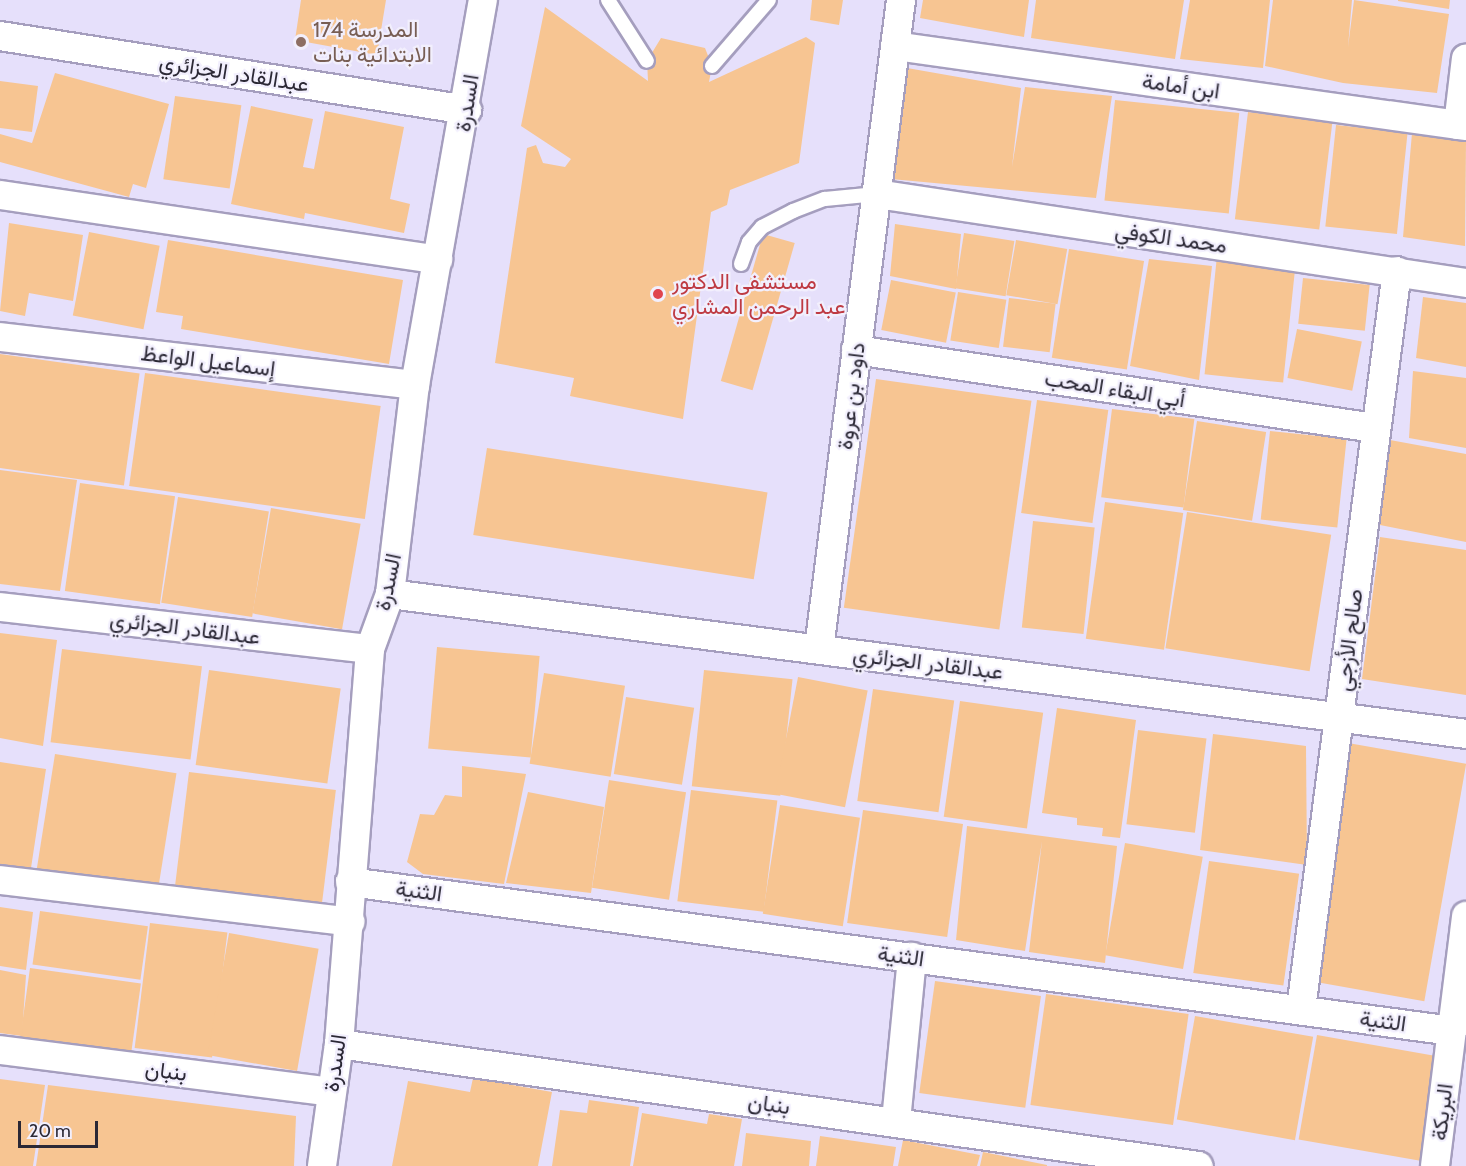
<!DOCTYPE html>
<html>
<head>
<meta charset="utf-8">
<style>
	body { margin:0 }
	#map { position:relative; width:1466px; height:1166px; overflow:hidden; background:#e6e0fb; font-family:Cabin,Vazirmatn,sans-serif }
	div>[style] { position:absolute }
	[style*='--x'] { left:calc(var(--x)*1px); top:calc(var(--y)*1px); width:calc(var(--w)*1px); rotate:calc(var(--a)*1deg) }
	.building>* { inset:0; background:#f7c592; transform-origin:0 0 }
	.roads { filter:drop-shadow(2px 0 #a59ebe) drop-shadow(-2px 0 #a59ebe) drop-shadow(0 2px #a59ebe) drop-shadow(0 -2px #a59ebe) }
	.lane>* { height:14px; margin:-7px; padding:0 7px; transform-origin:7px; border-radius:7px; background:#fff }
	.street>* { height:28px; margin:-14px; padding:0 14px; transform-origin:14px; border-radius:14px; background:#fff }
	.dots>* { width:16px; height:16px; translate:-50% -50%; box-sizing:border-box; border:3px solid #f2effd; border-radius:50% }
	span { translate:-50% -50%; white-space:nowrap; text-align:center; line-height:1.15; -webkit-text-stroke:4.5px #f2effd; paint-order:stroke }
	.education-label { font-size:22px; color:#785e54 }
	.left { translate:0 -50%; text-align:left }
	.street-label { font-size:22px; color:#2b2835 }
	.health-label { font-size:22px; color:#be3a42 }
	.scale { position:absolute; left:18px; top:1121px; width:80px; height:27px; box-sizing:border-box; border:3px solid #2b2835; border-top:0; padding-left:8px; font-size:18px; line-height:21px; white-space:nowrap; color:#2b2835; -webkit-text-stroke:4px #f2effd; paint-order:stroke }
</style>
</head>
<body>
<div id="map">
	<div class="building">
		<i style="clip-path:polygon(301px 0,386px 0,377px 55px,295px 40px)"></i>
		<i style="clip-path:polygon(812px 0,843px 0,839px 25px,810px 20px)"></i>
		<i style="clip-path:polygon(923px 0,1029px 0,1024px 37px,920px 18px)"></i>
		<i style="clip-path:polygon(1036px 0,1184px 0,1175px 59px,1031px 38px)"></i>
		<i style="clip-path:polygon(1190px 0,1270px 0,1263px 68px,1180px 59px)"></i>
		<i style="clip-path:polygon(1273px 0,1352px 0,1348px 47px,1354px 0,1449px 14px,1437px 93px,1343px 83px,1265px 66px)"></i>
		<i style="clip-path:polygon(1398px 0,1450px 0,1449px 9px,1398px 1px)"></i>
		<i style="clip-path:polygon(545px 7px,648px 81px,647px 61px,661px 38px,705px 48px,712px 66px,709px 82px,806px 37px,815px 43px,799px 163px,730px 190px,727px 205px,711px 212px,683px 419px,570px 396px,574px 378px,495px 363px,527px 148px,536px 145px,543px 163px,565px 167px,571px 159px,521px 126px)"></i>
		<i style="clip-path:polygon(907px 68px,1021px 88px,1012px 167px,1025px 87px,1112px 96px,1096px 198px,891px 179px)"></i>
		<i style="clip-path:polygon(55px 73px,169px 104px,146px 188px,133px 184px,129px 197px,0 162px,0 134px,32px 143px)"></i>
		<i style="clip-path:polygon(0 81px,38px 86px,32px 132px,0 128px)"></i>
		<i style="left:175px;top:96px;width:67px;height:84px;rotate:8deg"></i>
		<i style="left:1115px;top:100px;width:125px;height:101px;rotate:6deg"></i>
		<i style="clip-path:polygon(251px 106px,313px 119px,303px 167px,314px 169px,325px 111px,404px 127px,390px 199px,410px 204px,404px 233px,305px 213px,304px 219px,231px 204px)"></i>
		<i style="left:1248px;top:112px;width:85px;height:108px;rotate:7deg"></i>
		<i style="left:1336px;top:125px;width:72px;height:102px;rotate:6deg"></i>
		<i style="clip-path:polygon(1412px 133px,1466px 142px,1465px 246px,1403px 237px)"></i>
		<i style="clip-path:polygon(9px 223px,83px 235px,73px 301px,29px 293px,25px 316px,0 311px)"></i>
		<i style="clip-path:polygon(895px 224px,961px 234px,956px 289px,890px 276px)"></i>
		<i style="left:89px;top:232px;width:72px;height:85px;rotate:11deg"></i>
		<i style="left:964px;top:233px;width:51px;height:56px;rotate:9deg"></i>
		<i style="left:763px;top:234px;width:33px;height:153px;rotate:16deg"></i>
		<i style="clip-path:polygon(168px 240px,403px 280px,389px 364px,181px 329px,183px 316px,156px 312px)"></i>
		<i style="left:1016px;top:240px;width:52px;height:56px;rotate:10deg"></i>
		<i style="left:1069px;top:249px;width:76px;height:110px;rotate:9deg"></i>
		<i style="left:1217px;top:256px;width:79px;height:119px;rotate:6deg"></i>
		<i style="clip-path:polygon(1149px 259px,1212px 266px,1199px 380px,1130px 366px)"></i>
		<i style="left:1303px;top:278px;width:67px;height:46px;rotate:6deg"></i>
		<i style="left:891px;top:280px;width:66px;height:51px;rotate:11deg"></i>
		<i style="left:958px;top:292px;width:49px;height:49px;rotate:9deg"></i>
		<i style="clip-path:polygon(1423px 297px,1466px 303px,1466px 367px,1416px 358px)"></i>
		<i style="left:1009px;top:298px;width:47px;height:49px;rotate:7deg"></i>
		<i style="left:1297px;top:329px;width:66px;height:50px;rotate:11deg"></i>
		<i style="left:0;top:354px;width:141px;height:113px;rotate:8deg"></i>
		<i style="clip-path:polygon(1413px 371px,1466px 378px,1466px 448px,1409px 438px)"></i>
		<i style="left:145px;top:373px;width:238px;height:114px;rotate:8deg"></i>
		<i style="left:876px;top:379px;width:157px;height:231px;rotate:8deg"></i>
		<i style="left:1037px;top:400px;width:72px;height:114px;rotate:8deg"></i>
		<i style="left:1112px;top:409px;width:83px;height:89px;rotate:7deg"></i>
		<i style="left:1197px;top:421px;width:70px;height:90px;rotate:9deg"></i>
		<i style="left:1270px;top:431px;width:77px;height:89px;rotate:6deg"></i>
		<i style="clip-path:polygon(1390px 440px,1466px 454px,1466px 542px,1380px 525px)"></i>
		<i style="left:487px;top:448px;width:284px;height:88px;rotate:9deg"></i>
		<i style="clip-path:polygon(0 470px,77px 480px,60px 591px,0 584px)"></i>
		<i style="left:80px;top:483px;width:96px;height:109px;rotate:8deg"></i>
		<i style="left:178px;top:497px;width:92px;height:107px;rotate:9deg"></i>
		<i style="left:1105px;top:502px;width:79px;height:138px;rotate:8deg"></i>
		<i style="left:271px;top:508px;width:91px;height:107px;rotate:10deg"></i>
		<i style="left:1187px;top:512px;width:146px;height:138px;rotate:9deg"></i>
		<i style="left:1033px;top:521px;width:62px;height:107px;rotate:6deg"></i>
		<i style="clip-path:polygon(1380px 537px,1466px 550px,1466px 695px,1362px 679px)"></i>
		<i style="clip-path:polygon(0 633px,57px 640px,43px 746px,0 738px)"></i>
		<i style="left:437px;top:647px;width:103px;height:102px;rotate:5deg"></i>
		<i style="left:62px;top:649px;width:141px;height:94px;rotate:7deg"></i>
		<i style="left:209px;top:670px;width:133px;height:96px;rotate:8deg"></i>
		<i style="left:704px;top:670px;width:89px;height:117px;rotate:6deg"></i>
		<i style="left:544px;top:673px;width:82px;height:92px;rotate:9deg"></i>
		<i style="left:798px;top:677px;width:71px;height:119px;rotate:11deg"></i>
		<i style="left:873px;top:689px;width:82px;height:113px;rotate:8deg"></i>
		<i style="left:626px;top:697px;width:69px;height:78px;rotate:9deg"></i>
		<i style="left:960px;top:701px;width:84px;height:117px;rotate:8deg"></i>
		<i style="clip-path:polygon(1057px 708px,1136px 720px,1120px 838px,1102px 836px,1103px 828px,1077px 825px,1077px 818px,1042px 813px)"></i>
		<i style="left:1138px;top:730px;width:69px;height:95px;rotate:7deg"></i>
		<i style="clip-path:polygon(1213px 734px,1306px 746px,1307px 865px,1200px 850px)"></i>
		<i style="left:1348px;top:743px;width:120px;height:241px;rotate:10deg"></i>
		<i style="left:55px;top:754px;width:123px;height:120px;rotate:9deg"></i>
		<i style="clip-path:polygon(0 762px,46px 769px,31px 868px,0 864px)"></i>
		<i style="clip-path:polygon(462px 766px,526px 774px,504px 884px,423px 874px,407px 862px,420px 814px,434px 815px,445px 795px,462px 797px)"></i>
		<i style="left:189px;top:772px;width:148px;height:114px;rotate:7deg"></i>
		<i style="left:609px;top:780px;width:78px;height:109px;rotate:9deg"></i>
		<i style="left:691px;top:790px;width:87px;height:112px;rotate:7deg"></i>
		<i style="clip-path:polygon(528px 792px,604px 807px,591px 893px,506px 883px)"></i>
		<i style="left:780px;top:805px;width:81px;height:110px;rotate:9deg"></i>
		<i style="left:863px;top:810px;width:101px;height:114px;rotate:8deg"></i>
		<i style="clip-path:polygon(967px 826px,1117px 846px,1105px 963px,1029px 952px,1042px 841px,1025px 951px,956px 940px)"></i>
		<i style="left:1125px;top:843px;width:79px;height:114px;rotate:10deg"></i>
		<i style="left:1209px;top:861px;width:91px;height:113px;rotate:8deg"></i>
		<i style="clip-path:polygon(0 907px,33px 912px,26px 970px,0 966px)"></i>
		<i style="left:40px;top:911px;width:109px;height:54px;rotate:8deg"></i>
		<i style="left:150px;top:923px;width:78px;height:126px;rotate:7deg"></i>
		<i style="left:229px;top:933px;width:91px;height:124px;rotate:10deg"></i>
		<i style="left:30px;top:968px;width:112px;height:70px;rotate:8deg"></i>
		<i style="clip-path:polygon(0 970px,26px 975px,22px 1036px,0 1033px)"></i>
		<i style="left:935px;top:981px;width:107px;height:113px;rotate:8deg"></i>
		<i style="left:1046px;top:994px;width:144px;height:112px;rotate:8deg"></i>
		<i style="left:1195px;top:1016px;width:120px;height:105px;rotate:10deg"></i>
		<i style="left:1317px;top:1035px;width:125px;height:106px;rotate:10deg"></i>
		<i style="clip-path:polygon(473px 1078px,552px 1092px,538px 1166px,392px 1166px,408px 1081px,470px 1092px)"></i>
		<i style="clip-path:polygon(0 1079px,45px 1085px,33px 1166px,0 1166px)"></i>
		<i style="clip-path:polygon(48px 1085px,296px 1116px,294px 1166px,36px 1166px)"></i>
		<i style="clip-path:polygon(589px 1100px,639px 1107px,630px 1166px,552px 1166px,560px 1110px,587px 1113px)"></i>
		<i style="clip-path:polygon(642px 1113px,707px 1124px,709px 1114px,742px 1119px,734px 1166px,633px 1166px)"></i>
		<i style="clip-path:polygon(746px 1133px,811px 1141px,809px 1166px,742px 1166px)"></i>
		<i style="clip-path:polygon(820px 1136px,896px 1147px,893px 1166px,816px 1166px)"></i>
		<i style="clip-path:polygon(903px 1140px,980px 1155px,977px 1166px,898px 1166px)"></i>
		<i style="clip-path:polygon(983px 1152px,1047px 1165px,1047px 1166px,980px 1166px)"></i>
	</div>
	<div class="roads">
		<div class="lane">
			<i style="--x:608;--y:0;--w:72;--a:57.4"></i>
			<i style="--x:712;--y:66;--w:87;--a:-49.2"></i>
			<i style="--x:741;--y:264;--w:23;--a:-70"></i>
			<i style="--x:749;--y:242;--w:20;--a:-49"></i>
			<i style="--x:762;--y:227;--w:35;--a:-27"></i>
			<i style="--x:793;--y:211;--w:34;--a:-21"></i>
			<i style="--x:825;--y:199;--w:52;--a:-5.5"></i>
		</div>
		<div class="street">
			<i style="--x:0;--y:36;--w:473;--a:9"></i>
			<i style="--x:895;--y:46;--w:577;--a:7.98"></i>
			<i style="--x:1458;--y:125;--w:67;--a:-83.2"></i>
			<i style="--x:877;--y:194;--w:596;--a:8.59"></i>
			<i style="--x:0;--y:195;--w:443;--a:8.4"></i>
			<i style="--x:0;--y:337;--w:418;--a:6.6"></i>
			<i style="--x:856;--y:350;--w:524;--a:8.56"></i>
			<i style="--x:390;--y:594;--w:1085;--a:7.41"></i>
			<i style="--x:0;--y:607;--w:372;--a:6.5"></i>
			<i style="--x:819;--y:649;--w:654;--a:-82.8"></i>
			<i style="--x:0;--y:880;--w:353;--a:6.8"></i>
			<i style="--x:350;--y:882;--w:1112;--a:7.7"></i>
			<i style="--x:1301;--y:1009;--w:744;--a:-82.59"></i>
			<i style="--x:339;--y:1044;--w:868;--a:8.08"></i>
			<i style="--x:0;--y:1050;--w:334;--a:7.2"></i>
			<i style="--x:896;--y:1121;--w:165;--a:-84.4"></i>
			<i style="--x:322;--y:1166;--w:123;--a:-82.1"></i>
			<i style="--x:339;--y:1044;--w:396;--a:-85.5"></i>
			<i style="--x:370;--y:649;--w:59;--a:-70"></i>
			<i style="--x:390;--y:594;--w:210;--a:-83.2"></i>
			<i style="--x:415;--y:385;--w:391;--a:-80"></i>
			<i style="--x:1435;--y:1166;--w:252;--a:-82.9"></i>
		</div>
	</div>
	<div class="dots">
		<i style="left:301px;top:42px;background:#8d6e63"></i>
		<i style="left:658px;top:294px;background:#e0444e"></i>
	</div>
	<div class="education-label">
		<span class="left" style="left:313px;top:42px">المدرسة 174<br>الابتدائية بنات</span>
	</div>
	<div class="street-label">
		<span style="left:234px;top:73px;rotate:9deg">عبدالقادر الجزائري</span>
		<span style="left:1181px;top:86px;rotate:8deg">ابن أمامة</span>
		<span style="left:467px;top:103px;rotate:-81deg">السدرة</span>
		<span style="left:1171px;top:238px;rotate:8deg">محمد الكوفي</span>
		<span style="left:208px;top:361px;rotate:7deg">إسماعيل الواعظ</span>
		<span style="left:1115px;top:389px;rotate:9deg">أبي البقاء المحب</span>
		<span style="left:851px;top:396px;rotate:-83deg">داود بن عروة</span>
		<span style="left:388px;top:582px;rotate:-78deg">السدرة</span>
		<span style="left:185px;top:628px;rotate:7deg">عبدالقادر الجزائري</span>
		<span style="left:1349px;top:640px;rotate:-83deg">صالح الأزجي</span>
		<span style="left:928px;top:663px;rotate:7deg">عبدالقادر الجزائري</span>
		<span style="left:419px;top:891px;rotate:8deg">الثنية</span>
		<span style="left:901px;top:956px;rotate:8deg">الثنية</span>
		<span style="left:1383px;top:1021px;rotate:8deg">الثنية</span>
		<span style="left:335px;top:1063px;rotate:-82deg">السدرة</span>
		<span style="left:166px;top:1071px;rotate:7deg">بنبان</span>
		<span style="left:769px;top:1104px;rotate:8deg">بنبان</span>
		<span style="left:1442px;top:1112px;rotate:-83deg">البريكة</span>
	</div>
	<div class="health-label">
		<span class="left" style="left:672px;top:294px">مستشفى الدكتور<br>عبد الرحمن المشاري</span>
	</div>
	<div class="scale">20 m</div>
</div>
</body>
</html>
